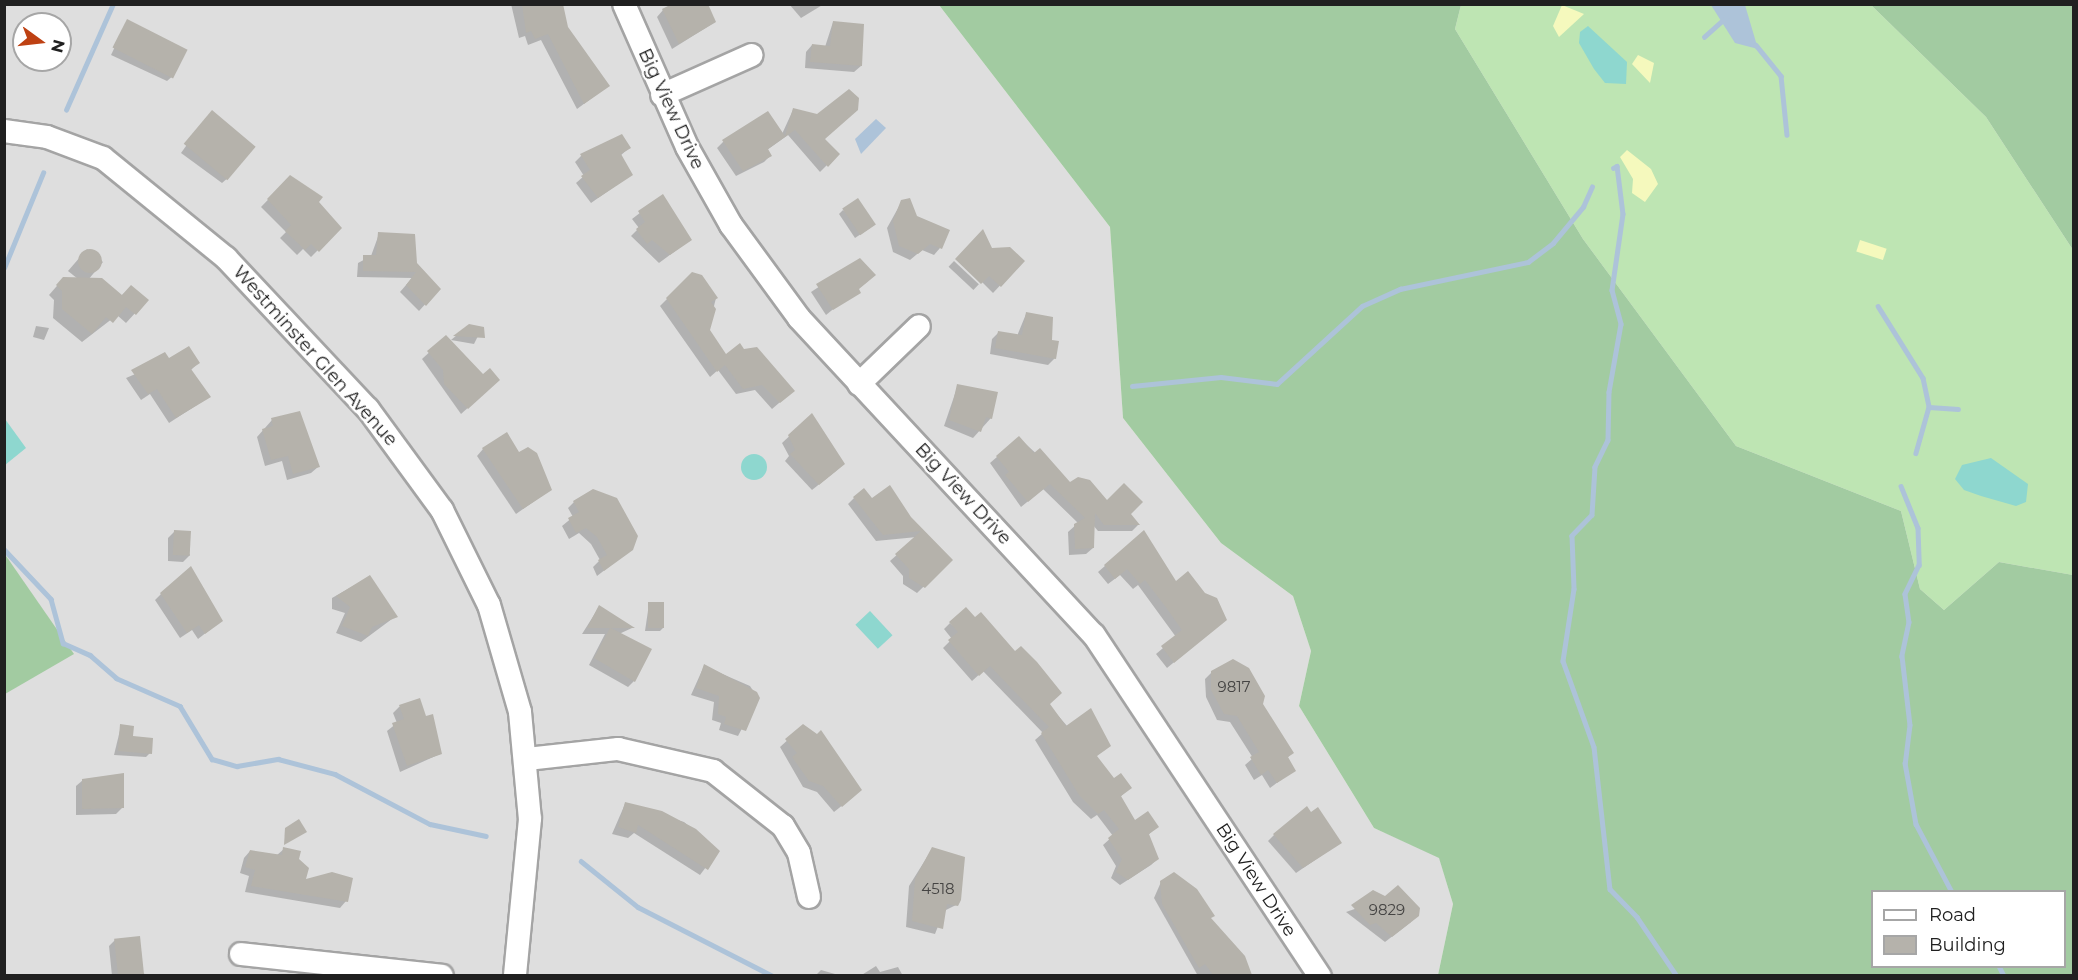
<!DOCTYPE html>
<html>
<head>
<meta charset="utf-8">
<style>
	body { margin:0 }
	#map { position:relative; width:2078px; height:980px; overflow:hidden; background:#f0f0e8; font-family:Montserrat,sans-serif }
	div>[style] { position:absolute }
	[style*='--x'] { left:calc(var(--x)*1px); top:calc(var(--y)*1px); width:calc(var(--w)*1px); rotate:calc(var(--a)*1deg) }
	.residential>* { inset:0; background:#dedede }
	.grass>* { inset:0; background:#bee5b3 }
	.forest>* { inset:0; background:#a2cba1 }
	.sand>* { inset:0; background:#f5f9bd; transform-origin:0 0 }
	.pitch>* { inset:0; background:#8ed7cf; transform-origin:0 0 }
	.round { border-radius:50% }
	.water>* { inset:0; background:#adc3d9 }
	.shadow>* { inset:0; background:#0003; transform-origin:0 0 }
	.stream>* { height:4.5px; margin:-2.25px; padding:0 2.25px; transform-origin:2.25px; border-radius:2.25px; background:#adc3d9 }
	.building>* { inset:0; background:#b5b2ab; transform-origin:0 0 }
	.roads { filter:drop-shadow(2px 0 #a4a4a4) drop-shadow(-2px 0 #a4a4a4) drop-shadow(0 2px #a4a4a4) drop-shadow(0 -2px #a4a4a4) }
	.minor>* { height:22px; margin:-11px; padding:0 11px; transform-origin:11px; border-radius:11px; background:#fff }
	span { translate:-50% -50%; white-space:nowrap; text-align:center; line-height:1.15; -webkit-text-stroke:4.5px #fff; paint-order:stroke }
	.number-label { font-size:15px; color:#454443 }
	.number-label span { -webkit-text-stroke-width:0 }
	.street-label { font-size:18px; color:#202020 }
	.frame { position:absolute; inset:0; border:6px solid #202020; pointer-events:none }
	.legend { position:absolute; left:1871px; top:890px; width:195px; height:78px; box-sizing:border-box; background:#fff; border:2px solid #a6a6a6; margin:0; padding:8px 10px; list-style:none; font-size:18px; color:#202020 }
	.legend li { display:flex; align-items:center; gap:12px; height:30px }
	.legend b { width:30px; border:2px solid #a6a6a6 }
	.north { position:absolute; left:12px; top:12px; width:60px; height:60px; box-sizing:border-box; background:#fff; border:2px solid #a6a6a6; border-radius:50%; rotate:105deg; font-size:16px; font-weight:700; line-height:24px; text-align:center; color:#202020 }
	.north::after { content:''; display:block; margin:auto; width:21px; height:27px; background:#be4113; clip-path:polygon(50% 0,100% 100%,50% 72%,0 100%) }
</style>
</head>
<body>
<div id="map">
	<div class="residential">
		<i style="clip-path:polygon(evenodd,5px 5px,939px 5px,1110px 227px,1123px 418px,1221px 543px,1293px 596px,1311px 651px,1299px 706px,1374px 828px,1439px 857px,1453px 904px,1438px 975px,5px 976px,5px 5px,24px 24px,60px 24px,60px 60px,24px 60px,24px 24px)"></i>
	</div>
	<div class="grass">
		<i style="clip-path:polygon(1461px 5px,1871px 5px,1986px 117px,2073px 250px,2073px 575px,1999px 562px,1944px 610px,1920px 589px,1901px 511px,1736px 446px,1583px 239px,1455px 29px)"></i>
	</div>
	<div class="forest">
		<i style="clip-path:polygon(evenodd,939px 5px,1461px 5px,1455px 29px,1583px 239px,1736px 446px,1901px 511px,1920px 589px,1944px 610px,1999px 562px,2073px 575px,2073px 975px,1438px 975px,1453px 904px,1439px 858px,1374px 828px,1299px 706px,1311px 651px,1293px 596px,1221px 543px,1123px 418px,1110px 227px,939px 5px,1872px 892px,2064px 892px,2064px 966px,1872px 966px,1872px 892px)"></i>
		<i style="clip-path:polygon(1871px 5px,2073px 5px,2073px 250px,1986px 117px)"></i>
		<i style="clip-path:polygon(4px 553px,74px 654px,5px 694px,4px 694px)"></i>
	</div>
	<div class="sand">
		<i style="clip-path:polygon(1562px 5px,1584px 14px,1559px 37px,1553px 26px)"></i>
		<i style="clip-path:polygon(1638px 55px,1654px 63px,1650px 83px,1632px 64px)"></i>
		<i style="clip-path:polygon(1627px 150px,1651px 169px,1658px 184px,1645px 202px,1632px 193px,1633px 179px,1620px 157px)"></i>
		<i style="left:1860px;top:240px;width:28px;height:12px;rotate:18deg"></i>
	</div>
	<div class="pitch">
		<i style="clip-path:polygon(1588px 26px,1627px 62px,1626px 84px,1605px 83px,1594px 69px,1579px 43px,1580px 32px)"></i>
		<i style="clip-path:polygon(5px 419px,26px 448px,5px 465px,4px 465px)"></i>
		<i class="round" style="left:741px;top:454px;width:26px;height:26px"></i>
		<i style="clip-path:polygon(1991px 458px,2028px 484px,2026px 502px,2016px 506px,1981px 496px,1964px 490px,1955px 479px,1962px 465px)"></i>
		<i style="left:870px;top:611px;width:33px;height:20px;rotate:47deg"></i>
	</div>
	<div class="water">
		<i style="clip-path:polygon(1711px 5px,1745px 5px,1758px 49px,1735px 43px)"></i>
		<i style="clip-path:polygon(876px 119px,886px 128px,861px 154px,855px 139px)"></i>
	</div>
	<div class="shadow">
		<i style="clip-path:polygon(511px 4px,560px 4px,566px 28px,608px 86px,577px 109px,541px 40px,528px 45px,525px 36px,519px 38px)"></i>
		<i style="clip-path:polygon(789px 4px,824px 4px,801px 18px)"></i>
		<i style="clip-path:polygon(663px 10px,715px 22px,672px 49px,657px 17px)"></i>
		<i style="clip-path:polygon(127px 21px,174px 75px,167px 81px,111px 55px)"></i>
		<i style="clip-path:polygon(833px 22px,861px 66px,854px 72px,805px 68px,806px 52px,812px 45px,825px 47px)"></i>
		<i style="clip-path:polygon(793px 110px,818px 116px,823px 139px,838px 154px,820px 172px,788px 135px,767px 150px,770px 156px,764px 162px,736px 176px,717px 148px,723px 142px,782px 134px)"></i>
		<i style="clip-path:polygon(206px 118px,229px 177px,222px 183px,181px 153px)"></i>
		<i style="clip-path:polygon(629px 148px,620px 156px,631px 175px,591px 203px,576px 183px,584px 176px,575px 162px,581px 156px)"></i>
		<i style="clip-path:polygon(290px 177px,340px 228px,311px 257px,303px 249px,297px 255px,280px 238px,286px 232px,261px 207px)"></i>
		<i style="clip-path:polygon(662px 196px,690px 240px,659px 263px,631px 236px,639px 228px,632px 219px)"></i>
		<i style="clip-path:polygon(902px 201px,940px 248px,934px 255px,922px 250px,910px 260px,893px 252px,887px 228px)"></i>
		<i style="clip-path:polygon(843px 210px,870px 228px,855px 238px,839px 214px)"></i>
		<i style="clip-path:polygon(379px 234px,439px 289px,419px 311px,400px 292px,412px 278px,357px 277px,358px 263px,371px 256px)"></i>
		<i style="clip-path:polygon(87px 249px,103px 262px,88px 280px,121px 296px,131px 287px,147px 300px,126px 323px,117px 315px,82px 342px,53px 318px,54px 300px,49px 295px,63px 279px,78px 279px,68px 271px)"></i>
		<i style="clip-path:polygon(991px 249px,1023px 261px,993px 293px,981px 281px)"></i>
		<i style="clip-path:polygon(860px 260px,868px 281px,826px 315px,811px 292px)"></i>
		<i style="left:954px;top:261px;width:34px;height:8px;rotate:43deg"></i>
		<i style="clip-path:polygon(692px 274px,716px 298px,708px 330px,726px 356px,744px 351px,793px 391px,772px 409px,755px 390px,736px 394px,718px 370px,710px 377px,660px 306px)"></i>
		<i style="clip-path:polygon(1026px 314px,1051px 341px,1055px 358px,1048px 365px,990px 354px,992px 339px,998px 333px,1017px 336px)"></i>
		<i style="clip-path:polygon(469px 325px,482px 328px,474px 344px,451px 340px)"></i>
		<i style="clip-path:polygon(36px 326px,49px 328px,44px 340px,33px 337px)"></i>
		<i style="clip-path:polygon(446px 337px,492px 386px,461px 414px,422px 359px)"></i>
		<i style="clip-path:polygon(168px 360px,198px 363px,190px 371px,209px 397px,169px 423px,150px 394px,141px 400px,126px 378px)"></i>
		<i style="clip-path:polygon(958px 385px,991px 418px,973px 438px,944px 426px)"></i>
		<i style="clip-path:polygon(812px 415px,837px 470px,812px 490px,785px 461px,789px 456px,782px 443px)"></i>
		<i style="clip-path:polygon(272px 420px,318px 467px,311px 473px,287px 480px,282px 461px,265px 466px,257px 437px)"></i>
		<i style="clip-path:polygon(1019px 438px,1070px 484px,1130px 514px,1138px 525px,1132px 531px,1098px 531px,1093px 525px,1093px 548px,1086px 554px,1069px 555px,1068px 532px,1078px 523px,1043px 489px,1021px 507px,990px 463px)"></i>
		<i style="clip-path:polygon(483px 449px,536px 454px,550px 490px,516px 514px,477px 456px)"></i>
		<i style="clip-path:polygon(854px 498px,910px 517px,951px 560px,917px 593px,903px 584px,903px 576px,890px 561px,917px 537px,876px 541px,848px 504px)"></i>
		<i style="clip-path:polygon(574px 502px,632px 549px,597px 576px,593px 567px,600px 560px,591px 544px,579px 533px,569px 539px,562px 526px,573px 517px,568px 508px)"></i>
		<i style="clip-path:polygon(175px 531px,190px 555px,183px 562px,168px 561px,168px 538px)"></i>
		<i style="clip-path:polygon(1144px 532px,1176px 583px,1218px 626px,1167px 668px,1156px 654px,1176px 637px,1138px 585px,1133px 589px,1120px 575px,1108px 584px,1098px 572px)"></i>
		<i style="clip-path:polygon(369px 577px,396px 616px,361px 642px,336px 633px,345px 613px,332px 609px,332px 598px)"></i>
		<i style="clip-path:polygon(161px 594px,221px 621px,198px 639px,192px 630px,180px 638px,155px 600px)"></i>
		<i style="clip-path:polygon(649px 604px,664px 627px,660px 631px,645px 631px)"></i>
		<i style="clip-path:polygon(599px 607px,632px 628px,619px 634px,634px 681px,628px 687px,589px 665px,605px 634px,582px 634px)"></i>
		<i style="clip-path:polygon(950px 623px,1048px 704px,1114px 780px,1130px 788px,1120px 797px,1134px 822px,1157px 827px,1148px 835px,1157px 859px,1151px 865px,1120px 885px,1111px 878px,1116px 866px,1103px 845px,1113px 836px,1097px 815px,1091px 819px,1073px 802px,1035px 740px,1043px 733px,983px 671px,972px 681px,943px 648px,952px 639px,944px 629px)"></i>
		<i style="clip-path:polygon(704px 666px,750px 686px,758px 698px,738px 736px,719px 730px,721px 723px,712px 720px,714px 702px,691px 695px)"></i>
		<i style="clip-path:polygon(1212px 672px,1261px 704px,1292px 753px,1287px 758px,1294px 770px,1270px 788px,1262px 775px,1254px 780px,1245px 765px,1253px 758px,1230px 722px,1217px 720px,1206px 697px,1205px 679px)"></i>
		<i style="clip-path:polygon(419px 700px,425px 718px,432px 716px,440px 754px,400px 772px,387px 731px,397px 723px,393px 713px,399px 707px)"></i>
		<i style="clip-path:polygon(121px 726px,150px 753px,146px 757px,114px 755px)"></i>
		<i style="clip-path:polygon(803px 726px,854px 796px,834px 812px,817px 792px,803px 787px,780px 747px)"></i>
		<i style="clip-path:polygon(83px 780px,123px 807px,116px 814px,76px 815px,76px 786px)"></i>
		<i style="clip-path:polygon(625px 804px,684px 822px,718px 851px,700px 875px,634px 833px,628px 838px,612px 834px)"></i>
		<i style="clip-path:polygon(1274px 835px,1340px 843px,1296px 873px,1268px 841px)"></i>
		<i style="clip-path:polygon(284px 849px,297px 859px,304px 882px,346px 901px,340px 908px,245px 892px,249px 876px,240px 873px,244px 858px,250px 851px,277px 855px)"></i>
		<i style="clip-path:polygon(932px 849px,956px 905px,944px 911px,935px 934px,906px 927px,909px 886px)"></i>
		<i style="clip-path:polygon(1161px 882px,1210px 919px,1246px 976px,1198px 976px,1154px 898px)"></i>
		<i style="clip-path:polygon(1386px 898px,1411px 922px,1385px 942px,1346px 912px)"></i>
		<i style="clip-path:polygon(115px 940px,143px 973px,148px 976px,112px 976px,109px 946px)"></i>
		<i style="clip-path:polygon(876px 966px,880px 972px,898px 967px,903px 976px,860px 976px)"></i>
		<i style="clip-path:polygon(821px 970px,842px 976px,815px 976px)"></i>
	</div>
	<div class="stream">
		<i style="--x:1704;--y:37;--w:30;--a:-42"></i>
		<i style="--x:1756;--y:45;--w:40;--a:51"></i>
		<i style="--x:1781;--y:76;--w:59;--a:84.2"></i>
		<i style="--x:66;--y:110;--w:116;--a:-66.1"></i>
		<i style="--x:1613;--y:168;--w:4;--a:-27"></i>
		<i style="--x:1617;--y:166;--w:48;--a:82.9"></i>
		<i style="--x:1623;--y:214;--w:77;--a:98.2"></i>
		<i style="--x:1612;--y:290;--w:35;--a:75"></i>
		<i style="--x:1621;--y:324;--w:69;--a:100"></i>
		<i style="--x:1609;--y:392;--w:48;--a:91.2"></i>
		<i style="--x:1608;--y:440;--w:30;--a:116"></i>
		<i style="--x:1595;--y:467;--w:48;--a:93.6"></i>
		<i style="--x:1592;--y:515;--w:29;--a:134"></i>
		<i style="--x:1572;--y:536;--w:53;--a:87.8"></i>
		<i style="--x:1574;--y:589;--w:73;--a:98.7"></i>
		<i style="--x:1563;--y:661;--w:91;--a:70.2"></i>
		<i style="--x:1594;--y:747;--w:143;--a:83.6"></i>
		<i style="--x:1610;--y:889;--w:39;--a:46"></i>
		<i style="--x:1637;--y:917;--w:71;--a:55.9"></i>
		<i style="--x:4;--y:268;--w:103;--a:-67.7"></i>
		<i style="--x:1878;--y:306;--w:85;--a:58"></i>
		<i style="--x:1923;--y:378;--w:30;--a:78"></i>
		<i style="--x:1929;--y:407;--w:48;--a:105.8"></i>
		<i style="--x:1132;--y:386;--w:89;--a:-5.8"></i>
		<i style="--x:1221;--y:377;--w:56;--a:7.1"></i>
		<i style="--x:1277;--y:384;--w:115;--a:-42.5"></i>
		<i style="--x:1362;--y:306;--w:42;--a:-24.1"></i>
		<i style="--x:1400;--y:289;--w:131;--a:-11.9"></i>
		<i style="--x:1528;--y:262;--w:31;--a:-37"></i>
		<i style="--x:1553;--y:243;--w:47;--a:-50.2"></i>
		<i style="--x:1583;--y:207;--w:22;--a:-66"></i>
		<i style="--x:1929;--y:407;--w:29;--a:4"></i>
		<i style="--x:1901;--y:486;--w:45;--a:68"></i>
		<i style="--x:1918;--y:528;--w:37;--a:88"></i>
		<i style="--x:1919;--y:565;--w:32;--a:116"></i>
		<i style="--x:1905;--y:594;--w:28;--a:82"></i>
		<i style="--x:1909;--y:622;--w:35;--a:102"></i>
		<i style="--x:1902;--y:656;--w:69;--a:83.4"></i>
		<i style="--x:1910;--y:725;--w:38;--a:97"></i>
		<i style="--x:1905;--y:763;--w:62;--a:79.8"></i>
		<i style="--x:1916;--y:824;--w:77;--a:62.1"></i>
		<i style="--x:4;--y:549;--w:69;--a:46.8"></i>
		<i style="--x:51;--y:599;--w:46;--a:74.7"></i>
		<i style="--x:63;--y:643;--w:30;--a:24"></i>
		<i style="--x:90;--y:655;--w:35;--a:41"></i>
		<i style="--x:116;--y:678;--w:70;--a:23.6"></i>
		<i style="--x:180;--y:706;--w:62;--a:58.9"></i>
		<i style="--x:212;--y:759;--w:26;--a:16"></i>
		<i style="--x:237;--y:766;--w:42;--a:-9.7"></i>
		<i style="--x:278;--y:759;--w:59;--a:14.7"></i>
		<i style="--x:335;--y:774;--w:107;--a:27.8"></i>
		<i style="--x:430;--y:824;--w:57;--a:12.1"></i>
		<i style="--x:581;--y:861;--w:73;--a:38.9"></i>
		<i style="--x:638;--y:907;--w:152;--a:27.1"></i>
		<i style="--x:1999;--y:966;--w:11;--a:63"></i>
	</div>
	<div class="building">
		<i style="clip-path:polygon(522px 4px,563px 4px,568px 27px,610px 86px,584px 104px,548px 34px,535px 39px,531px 31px,526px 33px)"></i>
		<i style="clip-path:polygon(672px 4px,708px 4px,716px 22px,679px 44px,662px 9px)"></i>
		<i style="left:127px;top:19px;width:68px;height:32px;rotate:27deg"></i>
		<i style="clip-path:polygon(833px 21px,864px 24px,862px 66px,810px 62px,812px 44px,830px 46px)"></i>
		<i style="clip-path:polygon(849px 89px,859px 98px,858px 110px,825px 139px,840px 154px,828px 167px,795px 130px,768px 149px,772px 156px,743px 171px,722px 140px,768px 111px,785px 136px,793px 108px,817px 114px)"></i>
		<i style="left:212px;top:110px;width:57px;height:44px;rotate:40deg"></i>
		<i style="clip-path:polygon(622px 134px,631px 148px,621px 154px,633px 175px,598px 198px,581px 176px,590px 170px,580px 154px)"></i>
		<i style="clip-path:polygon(290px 175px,323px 197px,319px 202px,342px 228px,319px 252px,311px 244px,305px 250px,285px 231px,291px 225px,267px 199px)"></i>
		<i style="clip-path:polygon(663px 194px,692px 240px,670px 255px,652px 240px,647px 244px,636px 229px,645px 222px,638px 211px)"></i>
		<i style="left:858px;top:198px;width:32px;height:19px;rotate:56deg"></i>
		<i style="clip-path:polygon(910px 198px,917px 216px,950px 230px,942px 249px,930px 244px,918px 254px,899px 246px,893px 221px,901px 200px)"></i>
		<i style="clip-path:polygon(983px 229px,992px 248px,1010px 247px,1025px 261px,1001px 287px,989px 276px,981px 284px,955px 259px)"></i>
		<i style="clip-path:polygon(378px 232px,415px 234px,417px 263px,441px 289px,426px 306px,406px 285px,416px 272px,363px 271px,363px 255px,376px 255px)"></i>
		<i class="round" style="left:78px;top:249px;width:24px;height:24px"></i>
		<i style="clip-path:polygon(860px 258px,876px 275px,859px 289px,861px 293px,833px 310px,816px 284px)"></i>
		<i style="clip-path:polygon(692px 272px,702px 275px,718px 298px,711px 302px,716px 309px,710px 330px,726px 354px,740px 343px,744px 349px,757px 347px,795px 391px,780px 403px,762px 385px,743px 389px,725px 365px,717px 372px,666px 298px)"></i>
		<i style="clip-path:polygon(63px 277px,102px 278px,122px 295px,131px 285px,149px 300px,136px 315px,126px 307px,113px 323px,106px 317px,92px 334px,62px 309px,62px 291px,56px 285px)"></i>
		<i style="clip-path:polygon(1026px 312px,1053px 317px,1052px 340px,1059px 341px,1056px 359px,995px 348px,998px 331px,1022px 335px)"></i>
		<i style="clip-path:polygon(469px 324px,484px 327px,485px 338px,453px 336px)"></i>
		<i style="clip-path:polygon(446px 335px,483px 374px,490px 368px,500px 380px,468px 409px,444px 384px,443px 370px,427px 351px)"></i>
		<i style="clip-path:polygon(189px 346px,200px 363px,191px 369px,211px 397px,176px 418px,157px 389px,148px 394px,131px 370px,165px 352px,169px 358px)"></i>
		<i style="clip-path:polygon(957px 384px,998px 392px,992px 419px,986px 417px,981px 432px,949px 420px)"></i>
		<i style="clip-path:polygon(300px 411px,320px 467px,293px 474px,288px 456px,271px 460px,262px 429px,273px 426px,271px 418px)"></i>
		<i style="clip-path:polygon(812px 413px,845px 464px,819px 485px,790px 454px,795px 450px,788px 435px)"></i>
		<i style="clip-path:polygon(507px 432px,519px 452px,528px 447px,537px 453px,552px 490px,523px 509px,482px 448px)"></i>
		<i style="clip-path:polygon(1019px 436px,1034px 453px,1040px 448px,1070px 482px,1078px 477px,1090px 480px,1107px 500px,1124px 483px,1143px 502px,1131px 514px,1140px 525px,1104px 525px,1095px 513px,1094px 548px,1075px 549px,1074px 524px,1085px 518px,1050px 484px,1028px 502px,1005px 475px,1009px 472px,996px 456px)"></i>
		<i style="clip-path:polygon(890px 485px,911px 517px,953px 560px,925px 588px,909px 578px,909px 569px,895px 554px,921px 531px,883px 535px,853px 497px,864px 488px,872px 498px)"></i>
		<i style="clip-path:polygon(593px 489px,617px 498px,638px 536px,633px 550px,604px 571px,598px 560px,607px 555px,597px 537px,586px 528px,576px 533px,568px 518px,579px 512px,573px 501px)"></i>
		<i style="left:174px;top:530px;width:17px;height:25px;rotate:3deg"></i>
		<i style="clip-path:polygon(1144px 530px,1176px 581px,1188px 571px,1205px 593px,1217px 598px,1227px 620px,1174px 663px,1161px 646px,1182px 630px,1165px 606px,1145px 580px,1140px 584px,1127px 569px,1115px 579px,1104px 565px)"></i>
		<i style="clip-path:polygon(191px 566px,223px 621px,205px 634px,199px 625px,187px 633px,160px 593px)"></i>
		<i style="clip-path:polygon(370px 575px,398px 617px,372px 627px,368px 636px,342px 626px,350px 607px,336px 596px)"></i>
		<i style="left:648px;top:602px;width:16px;height:26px"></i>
		<i style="clip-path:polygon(599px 605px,635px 628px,611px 628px,652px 649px,635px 682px,594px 658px,610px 628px,587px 628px)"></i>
		<i style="clip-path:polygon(966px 607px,975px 617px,981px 612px,1015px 651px,1021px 646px,1037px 662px,1062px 693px,1050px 704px,1066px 726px,1091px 708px,1111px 746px,1097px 756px,1114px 778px,1121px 773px,1132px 788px,1121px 796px,1135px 820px,1148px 811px,1159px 827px,1149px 834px,1159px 859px,1128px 880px,1116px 872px,1122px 859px,1108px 838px,1119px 829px,1104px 810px,1098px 814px,1079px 795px,1041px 733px,1049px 727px,990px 666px,979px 676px,948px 640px,958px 632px,949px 622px)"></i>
		<i style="clip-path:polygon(1233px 659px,1249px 668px,1265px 696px,1263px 704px,1294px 753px,1288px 757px,1296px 771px,1277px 783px,1268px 770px,1261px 775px,1250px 757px,1259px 752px,1237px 716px,1224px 714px,1211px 690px,1211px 671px)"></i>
		<i style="clip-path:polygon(704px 664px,757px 692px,760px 698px,746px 731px,724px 724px,726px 717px,718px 714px,719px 696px,696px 688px)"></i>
		<i style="clip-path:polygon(420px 698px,426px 716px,433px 714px,442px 754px,407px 766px,392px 723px,404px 719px,399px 705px)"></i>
		<i style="clip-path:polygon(120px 724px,134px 726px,133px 736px,153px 738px,152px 754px,118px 751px)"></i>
		<i style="clip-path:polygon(803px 724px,817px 734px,821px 730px,862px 790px,842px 807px,823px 786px,809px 781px,792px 757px,797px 753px,785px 739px)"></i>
		<i style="clip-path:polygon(124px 773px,124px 808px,82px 809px,82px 779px)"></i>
		<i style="clip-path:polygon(625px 802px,662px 811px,696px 829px,720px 851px,708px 870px,638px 825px,636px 833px,618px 827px)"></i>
		<i style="clip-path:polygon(1307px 806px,1311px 812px,1318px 807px,1342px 843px,1303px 868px,1273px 834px)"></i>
		<i style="clip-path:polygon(299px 819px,307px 832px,284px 845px,285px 828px)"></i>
		<i style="clip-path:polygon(283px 847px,301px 851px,299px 859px,309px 868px,306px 879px,332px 872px,353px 878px,348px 902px,251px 886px,255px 870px,245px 867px,250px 850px,282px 855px)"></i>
		<i style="clip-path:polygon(932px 847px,965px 857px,961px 900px,958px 906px,947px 904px,943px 929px,912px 921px,915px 879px)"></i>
		<i style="clip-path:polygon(1174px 872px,1197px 889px,1215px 916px,1211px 918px,1245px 956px,1252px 975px,1213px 975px,1205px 964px,1199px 968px,1162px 904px,1160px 881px)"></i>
		<i style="clip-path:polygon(1398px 885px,1420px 908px,1419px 916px,1392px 937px,1376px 923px,1370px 925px,1351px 905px,1373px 890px,1385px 896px)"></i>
		<i style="left:140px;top:936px;width:39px;height:26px;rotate:84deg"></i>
	</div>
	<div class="roads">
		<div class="minor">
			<i style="--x:624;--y:4;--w:156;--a:66.2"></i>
			<i style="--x:687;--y:147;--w:90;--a:60.6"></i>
			<i style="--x:731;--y:225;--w:115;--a:53.8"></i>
			<i style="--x:799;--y:318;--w:433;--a:47.1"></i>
			<i style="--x:1094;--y:635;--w:409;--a:56.5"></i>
			<i style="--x:662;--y:95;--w:98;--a:-24"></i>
			<i style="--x:4;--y:131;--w:43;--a:7.9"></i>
			<i style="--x:47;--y:137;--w:60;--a:20.6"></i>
			<i style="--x:103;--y:158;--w:159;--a:39.1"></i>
			<i style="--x:226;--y:258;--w:207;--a:46.8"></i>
			<i style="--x:368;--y:409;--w:125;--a:53.8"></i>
			<i style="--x:442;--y:510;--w:106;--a:63.7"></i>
			<i style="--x:489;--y:605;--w:111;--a:73.8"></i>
			<i style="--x:520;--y:712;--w:107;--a:84.7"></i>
			<i style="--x:530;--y:819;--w:158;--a:95.5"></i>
			<i style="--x:859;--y:384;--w:83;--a:-44"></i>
			<i style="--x:527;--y:759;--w:92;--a:-6.3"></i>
			<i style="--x:618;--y:749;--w:98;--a:13"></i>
			<i style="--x:713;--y:771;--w:89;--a:38.2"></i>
			<i style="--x:783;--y:826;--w:31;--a:59"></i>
			<i style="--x:799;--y:853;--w:45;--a:77.2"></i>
			<i style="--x:241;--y:954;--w:202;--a:6.2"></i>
		</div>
	</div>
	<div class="number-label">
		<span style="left:1234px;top:687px">9817</span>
		<span style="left:938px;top:889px">4518</span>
		<span style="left:1387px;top:910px">9829</span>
	</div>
	<div class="street-label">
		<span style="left:671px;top:109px;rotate:65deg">Big View Drive</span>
		<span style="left:315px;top:356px;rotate:48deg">Westminster Glen Avenue</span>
		<span style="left:963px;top:494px;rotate:47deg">Big View Drive</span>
		<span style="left:1256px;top:880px;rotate:57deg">Big View Drive</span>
	</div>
	<div class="frame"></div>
	<ul class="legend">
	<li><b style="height:8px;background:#fff"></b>Road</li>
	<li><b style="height:16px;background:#b5b2ab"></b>Building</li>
	</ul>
	<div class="north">N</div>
</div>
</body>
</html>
